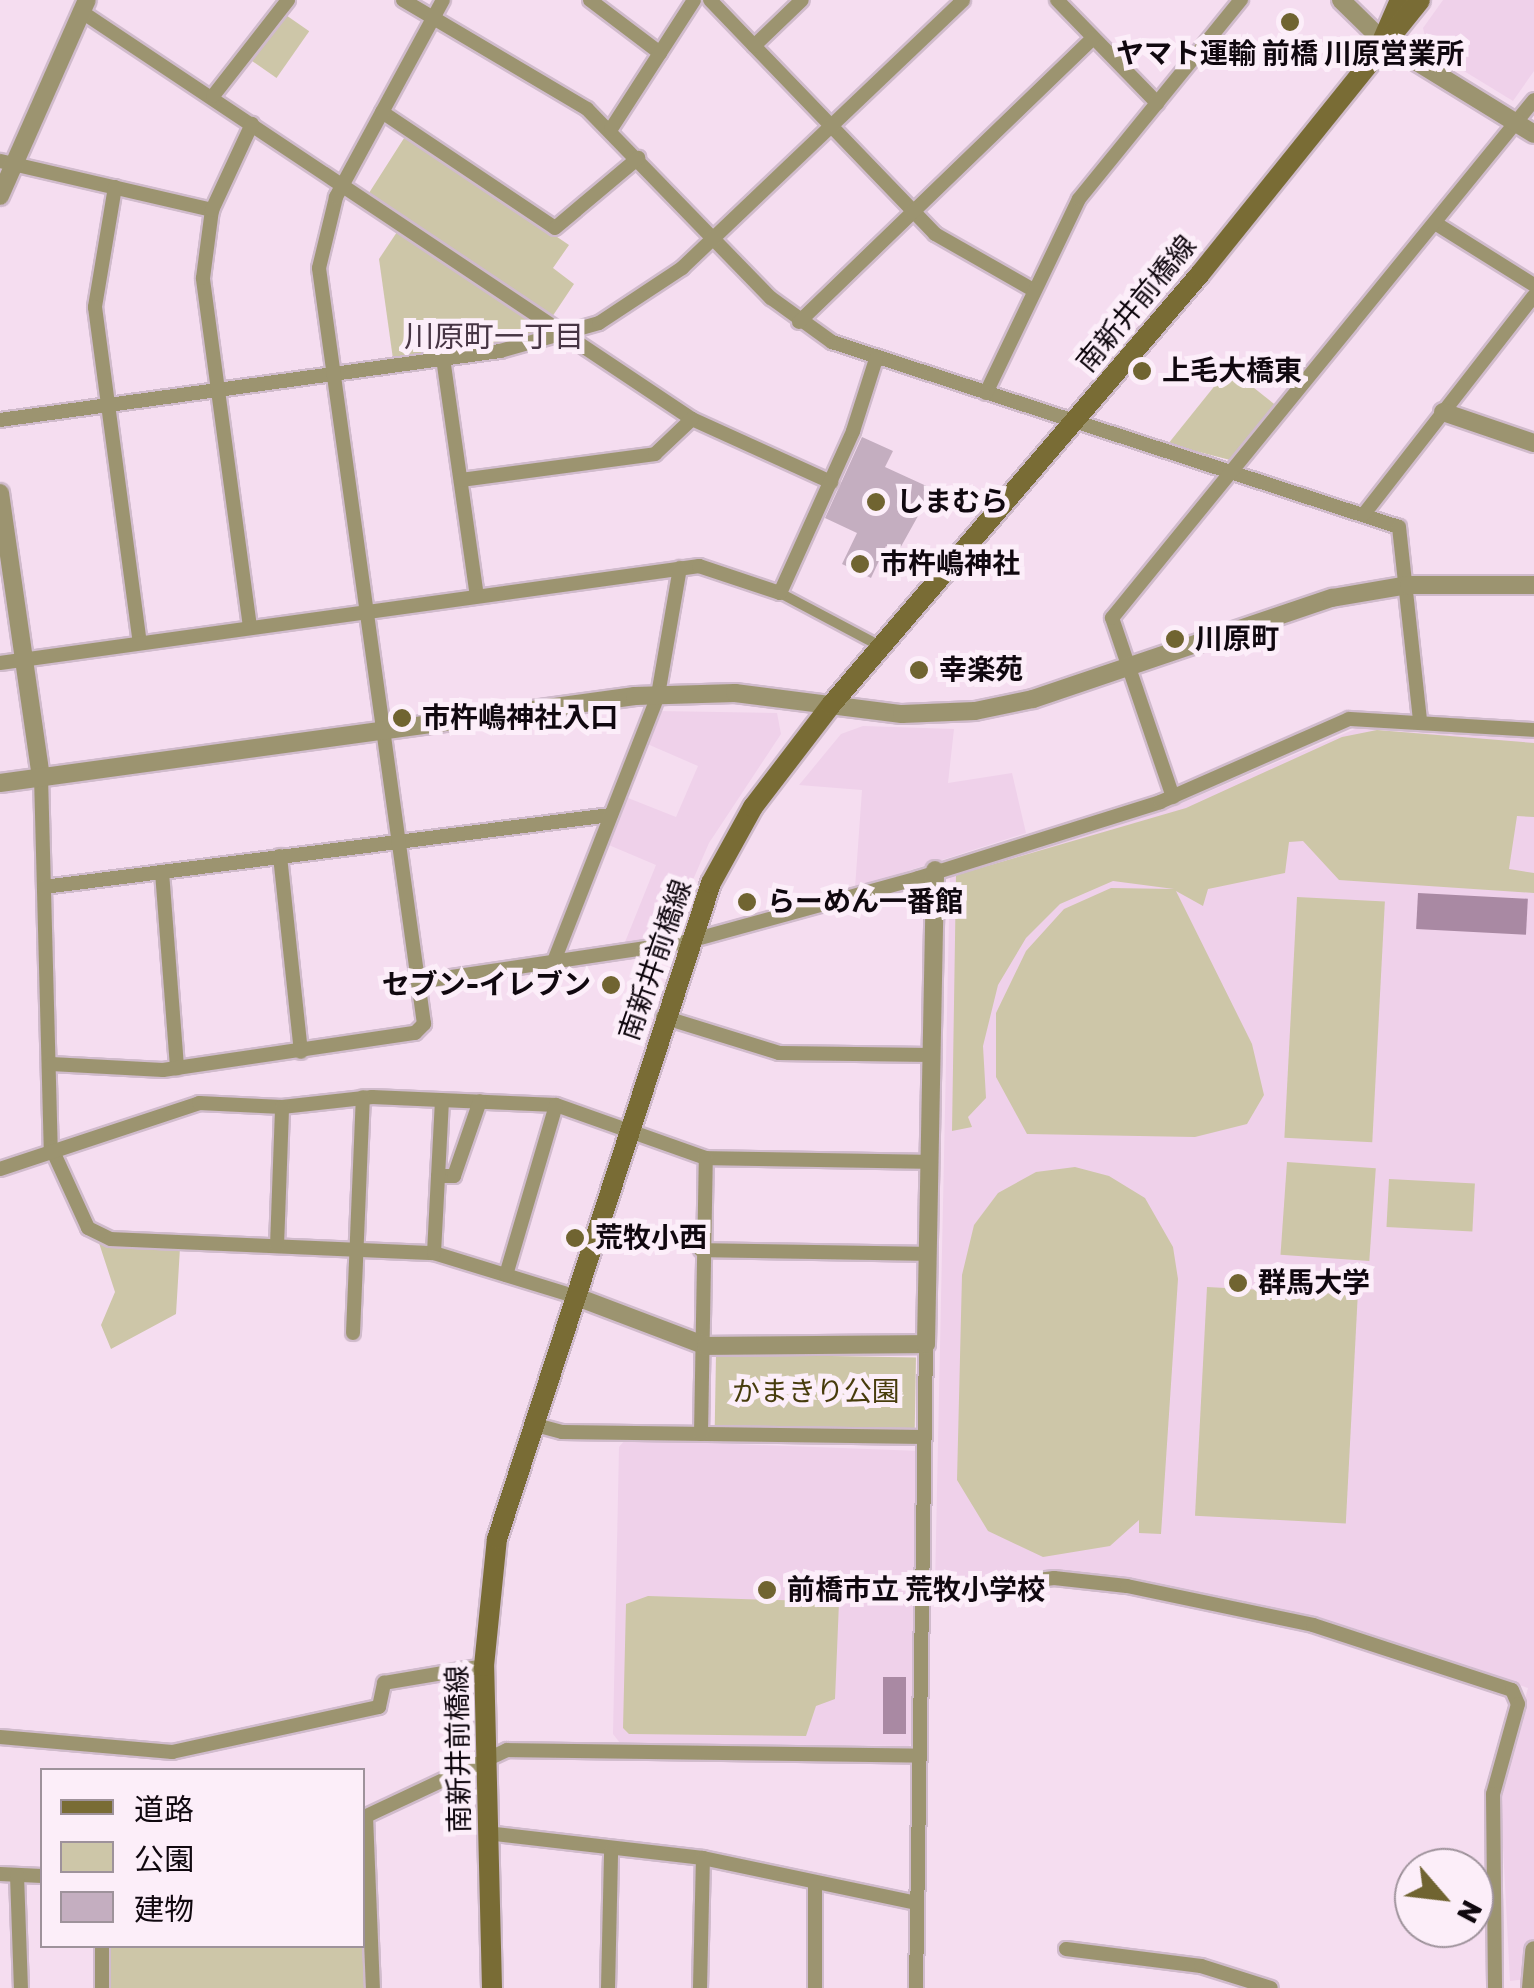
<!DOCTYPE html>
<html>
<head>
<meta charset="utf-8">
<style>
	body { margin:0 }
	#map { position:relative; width:1534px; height:1988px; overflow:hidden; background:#f5ddf0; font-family:Rubik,"Noto Sans JP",sans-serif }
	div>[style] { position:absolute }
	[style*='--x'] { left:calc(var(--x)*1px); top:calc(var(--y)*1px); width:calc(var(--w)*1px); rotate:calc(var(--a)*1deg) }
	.built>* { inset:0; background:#efd1ea }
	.green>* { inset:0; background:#cdc6a8; transform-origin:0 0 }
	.water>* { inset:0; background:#a989a3; transform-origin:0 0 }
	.building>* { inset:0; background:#c4aec0 }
	.roads { filter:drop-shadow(2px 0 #d0bbcc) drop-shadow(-2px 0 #d0bbcc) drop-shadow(0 2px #d0bbcc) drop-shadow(0 -2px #d0bbcc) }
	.pedestrian>* { height:10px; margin:-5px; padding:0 5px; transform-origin:5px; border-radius:5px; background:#9c9470 }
	.minor>* { height:14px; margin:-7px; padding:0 7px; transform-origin:7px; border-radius:7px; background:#9c9470 }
	.tertiary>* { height:18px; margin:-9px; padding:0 9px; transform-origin:9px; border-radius:9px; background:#9c9470 }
	.secondary>* { height:20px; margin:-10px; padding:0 10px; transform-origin:10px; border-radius:10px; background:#796c35 }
	.dots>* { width:28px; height:28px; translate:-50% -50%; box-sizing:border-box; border:5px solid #fceef9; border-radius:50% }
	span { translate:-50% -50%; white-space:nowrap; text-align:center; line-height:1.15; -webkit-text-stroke:10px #fceef9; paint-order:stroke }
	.poi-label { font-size:28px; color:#10080f; font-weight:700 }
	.left { translate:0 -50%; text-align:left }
	.right { translate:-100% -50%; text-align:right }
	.street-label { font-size:28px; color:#10080f }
	.park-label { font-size:28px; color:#473c0c }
	.neighbourhood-label { font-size:30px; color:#473544 }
	.legend { position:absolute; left:40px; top:1768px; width:325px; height:180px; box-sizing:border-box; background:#fceef9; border:2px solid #9e929b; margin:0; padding:12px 18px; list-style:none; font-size:30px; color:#10080f }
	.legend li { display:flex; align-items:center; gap:20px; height:50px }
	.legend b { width:50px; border:2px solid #9e929b }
	.north { position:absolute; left:1394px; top:1848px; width:100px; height:100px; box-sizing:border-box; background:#fceef9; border:2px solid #9e929b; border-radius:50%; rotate:118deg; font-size:28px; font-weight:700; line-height:40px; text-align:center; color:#10080f }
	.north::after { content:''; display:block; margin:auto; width:35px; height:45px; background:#706431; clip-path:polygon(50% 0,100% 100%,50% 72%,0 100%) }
</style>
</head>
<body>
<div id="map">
	<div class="built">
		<i style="clip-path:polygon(1443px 0,1534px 0,1534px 71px,1513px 101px,1428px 49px,1423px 28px)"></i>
		<i style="clip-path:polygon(658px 711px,777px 713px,781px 734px,709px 843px,669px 935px,625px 942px,656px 865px,604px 843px,623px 796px,676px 817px,698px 766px,645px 743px)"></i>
		<i style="clip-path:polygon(863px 726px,954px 729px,948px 783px,1012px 773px,1026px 833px,855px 888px,862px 790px,799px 785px,841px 734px)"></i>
		<i style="clip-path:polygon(1362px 726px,1534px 738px,1534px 1978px,1510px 1981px,1500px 1789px,1528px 1688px,1350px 1628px,1170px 1588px,1119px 1580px,935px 1585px,950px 871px,1182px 803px)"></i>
		<i style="clip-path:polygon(625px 1440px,920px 1451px,915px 1740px,909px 1746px,620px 1743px,613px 1734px,619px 1447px)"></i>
	</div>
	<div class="green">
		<i style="left:283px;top:13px;width:32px;height:57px;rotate:35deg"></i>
		<i style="clip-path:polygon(406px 135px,569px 245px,553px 268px,574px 284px,552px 317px,369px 193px)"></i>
		<i style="clip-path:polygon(399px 229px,540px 324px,537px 338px,393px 359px,379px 259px)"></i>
		<i style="clip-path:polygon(1229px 368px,1278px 407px,1234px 461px,1168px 444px)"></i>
		<i style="clip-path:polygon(1377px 730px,1534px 743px,1534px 817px,1517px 816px,1509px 869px,1534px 873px,1534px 893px,1339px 880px,1303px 841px,1289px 842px,1285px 873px,1208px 889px,1203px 906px,1176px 891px,1252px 1044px,1264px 1095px,1247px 1124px,1195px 1137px,1027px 1134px,996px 1077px,996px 1013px,1026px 951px,1064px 909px,1111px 888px,1174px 889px,1113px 881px,1060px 904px,1026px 938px,998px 985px,983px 1046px,986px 1098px,968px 1117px,972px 1127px,952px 1131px,956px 875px,1186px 808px,1342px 737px)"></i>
		<i style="left:1297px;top:897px;width:88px;height:241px;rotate:3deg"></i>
		<i style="left:1287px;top:1162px;width:89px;height:93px;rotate:4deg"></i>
		<i style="clip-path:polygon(1075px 1167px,1109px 1176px,1145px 1198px,1173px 1247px,1178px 1279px,1161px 1534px,1139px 1533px,1139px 1520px,1110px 1546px,1043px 1557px,988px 1531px,957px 1480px,962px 1275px,974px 1225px,998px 1193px,1036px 1172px)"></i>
		<i style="left:1389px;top:1179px;width:86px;height:48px;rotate:3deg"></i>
		<i style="clip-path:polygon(99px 1243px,180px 1248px,176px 1314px,111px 1349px,101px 1325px,115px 1292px)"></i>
		<i style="left:1207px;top:1287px;width:151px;height:229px;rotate:3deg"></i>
		<i style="left:716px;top:1354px;width:200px;height:74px;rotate:1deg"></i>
		<i style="clip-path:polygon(648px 1596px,839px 1602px,835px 1699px,816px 1706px,806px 1736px,629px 1734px,623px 1728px,626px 1604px)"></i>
		<i style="clip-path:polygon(363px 1833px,366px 1988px,110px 1988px,109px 1946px,362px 1946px)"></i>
	</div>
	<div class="water">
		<i style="left:1418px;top:893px;width:110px;height:36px;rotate:3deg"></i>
		<i style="left:883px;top:1677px;width:23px;height:57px"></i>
	</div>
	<div class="building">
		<i style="clip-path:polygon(862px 437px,893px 451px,885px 467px,933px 489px,898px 552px,886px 546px,871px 578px,842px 564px,857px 533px,825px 518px)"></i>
	</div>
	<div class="roads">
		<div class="pedestrian">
			<i style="--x:780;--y:593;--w:113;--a:27.9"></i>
		</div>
		<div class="minor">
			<i style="--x:403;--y:0;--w:214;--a:30.6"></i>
			<i style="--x:587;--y:109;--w:264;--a:45.8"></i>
			<i style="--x:771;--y:298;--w:75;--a:35.8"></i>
			<i style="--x:832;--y:342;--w:596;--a:18.07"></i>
			<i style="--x:1399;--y:527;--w:193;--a:83.8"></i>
			<i style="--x:590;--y:0;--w:88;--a:37.1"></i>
			<i style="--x:710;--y:0;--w:325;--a:46.1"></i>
			<i style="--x:935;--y:234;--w:113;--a:29.7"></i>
			<i style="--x:1057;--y:0;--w:144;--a:45.8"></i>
			<i style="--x:82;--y:12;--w:733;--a:33.71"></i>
			<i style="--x:692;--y:419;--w:153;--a:24.4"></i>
			<i style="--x:754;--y:46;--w:66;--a:-43.8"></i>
			<i style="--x:213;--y:96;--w:122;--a:-52"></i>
			<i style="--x:382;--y:112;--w:208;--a:33.8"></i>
			<i style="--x:555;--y:228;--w:109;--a:-40.1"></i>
			<i style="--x:611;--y:129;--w:153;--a:-57.2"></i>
			<i style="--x:0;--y:161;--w:218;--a:13"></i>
			<i style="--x:115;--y:187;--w:122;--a:99.5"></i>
			<i style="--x:95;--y:307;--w:339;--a:82.4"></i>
			<i style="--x:1435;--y:223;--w:117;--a:32.1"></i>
			<i style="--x:799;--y:322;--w:409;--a:-44"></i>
			<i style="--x:443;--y:358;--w:240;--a:81.9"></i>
			<i style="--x:986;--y:393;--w:215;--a:-64.4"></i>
			<i style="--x:1079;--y:199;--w:257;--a:-50.9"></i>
			<i style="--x:0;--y:420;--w:505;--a:-7.86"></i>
			<i style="--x:500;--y:351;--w:103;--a:-15.8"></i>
			<i style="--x:599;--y:323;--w:100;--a:-33.5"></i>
			<i style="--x:682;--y:268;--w:388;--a:-43.6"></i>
			<i style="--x:461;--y:480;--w:196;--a:-7.6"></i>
			<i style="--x:655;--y:454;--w:51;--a:-43.4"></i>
			<i style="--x:1364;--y:514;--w:276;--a:-52.1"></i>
			<i style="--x:250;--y:627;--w:352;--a:-97.7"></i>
			<i style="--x:203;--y:278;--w:69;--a:-82.5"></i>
			<i style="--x:212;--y:210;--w:95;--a:-65.1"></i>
			<i style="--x:0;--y:663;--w:706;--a:-7.9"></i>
			<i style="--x:699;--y:566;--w:85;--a:18.4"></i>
			<i style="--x:780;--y:593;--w:178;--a:-65.7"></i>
			<i style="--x:853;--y:431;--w:76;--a:-72.3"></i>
			<i style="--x:41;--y:776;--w:371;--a:88.5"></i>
			<i style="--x:51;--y:1147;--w:89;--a:65.4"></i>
			<i style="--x:88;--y:1228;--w:25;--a:26"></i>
			<i style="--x:111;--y:1239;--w:323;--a:2.5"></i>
			<i style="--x:434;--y:1253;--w:150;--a:17.1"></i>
			<i style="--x:1173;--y:797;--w:189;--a:-108.8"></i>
			<i style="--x:1112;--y:618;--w:668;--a:-50.83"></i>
			<i style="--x:280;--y:856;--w:197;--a:83.9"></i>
			<i style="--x:162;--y:872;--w:197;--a:85.6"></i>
			<i style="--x:44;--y:887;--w:571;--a:-7.25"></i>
			<i style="--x:554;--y:961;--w:286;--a:-68.6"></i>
			<i style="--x:658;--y:695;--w:129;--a:-80.2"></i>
			<i style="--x:418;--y:982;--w:271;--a:-8.5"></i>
			<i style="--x:686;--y:942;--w:241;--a:-15.4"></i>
			<i style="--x:918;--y:878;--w:254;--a:-17.4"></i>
			<i style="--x:1160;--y:802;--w:206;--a:-23.7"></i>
			<i style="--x:1349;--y:719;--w:185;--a:3.4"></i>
			<i style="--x:663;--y:1017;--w:121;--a:17.2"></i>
			<i style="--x:779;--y:1053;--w:152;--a:0.8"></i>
			<i style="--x:51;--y:1064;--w:112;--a:3.1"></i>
			<i style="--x:163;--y:1070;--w:255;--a:-8.4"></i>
			<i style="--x:415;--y:1033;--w:13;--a:-45"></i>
			<i style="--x:424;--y:1024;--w:763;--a:-97.91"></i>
			<i style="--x:319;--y:268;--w:73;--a:-76.5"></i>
			<i style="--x:336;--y:197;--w:224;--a:-61.5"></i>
			<i style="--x:0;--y:1169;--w:210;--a:-18.3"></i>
			<i style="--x:199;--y:1103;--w:83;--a:2.8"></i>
			<i style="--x:282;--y:1107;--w:91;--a:-6.3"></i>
			<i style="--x:372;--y:1097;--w:184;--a:2.5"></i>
			<i style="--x:556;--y:1105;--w:159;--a:19.5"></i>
			<i style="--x:706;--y:1158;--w:224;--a:1"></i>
			<i style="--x:438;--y:1176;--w:16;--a:0"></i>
			<i style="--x:454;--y:1176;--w:79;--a:-70.9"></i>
			<i style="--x:277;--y:1246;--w:139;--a:-87.9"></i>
			<i style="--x:701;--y:1250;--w:226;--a:1"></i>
			<i style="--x:434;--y:1253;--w:153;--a:-87"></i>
			<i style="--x:506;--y:1275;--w:177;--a:-73.6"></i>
			<i style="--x:353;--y:1333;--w:236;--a:-87.6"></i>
			<i style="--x:532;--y:1424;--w:31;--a:15"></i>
			<i style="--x:562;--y:1432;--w:363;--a:0.8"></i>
			<i style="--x:701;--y:1434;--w:276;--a:-89"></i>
			<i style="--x:926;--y:1594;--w:129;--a:-7.1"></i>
			<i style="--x:1054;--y:1578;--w:73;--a:6.3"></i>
			<i style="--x:1127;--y:1586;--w:190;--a:11.8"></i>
			<i style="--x:1313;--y:1625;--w:209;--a:18.1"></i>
			<i style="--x:1512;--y:1690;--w:15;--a:67"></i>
			<i style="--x:1518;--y:1704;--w:93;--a:105.5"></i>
			<i style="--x:1493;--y:1794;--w:194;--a:89.4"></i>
			<i style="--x:0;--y:1737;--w:173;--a:5"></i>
			<i style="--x:172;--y:1752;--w:212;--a:-12.3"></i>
			<i style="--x:379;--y:1707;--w:25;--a:-78"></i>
			<i style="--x:384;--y:1683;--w:101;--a:-9.6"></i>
			<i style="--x:366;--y:1816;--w:172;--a:87.7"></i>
			<i style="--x:362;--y:1818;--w:160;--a:-25.1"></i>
			<i style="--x:507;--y:1750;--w:413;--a:0.8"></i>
			<i style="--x:487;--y:1833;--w:217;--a:6.6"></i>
			<i style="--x:703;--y:1858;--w:218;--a:11.9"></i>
			<i style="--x:0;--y:1874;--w:42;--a:2.7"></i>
			<i style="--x:17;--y:1875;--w:113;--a:88"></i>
			<i style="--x:102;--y:1946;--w:42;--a:90"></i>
			<i style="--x:1066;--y:1949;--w:136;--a:7.2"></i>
			<i style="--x:1201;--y:1966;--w:73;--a:17.4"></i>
			<i style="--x:608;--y:1988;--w:137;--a:-88.7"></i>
			<i style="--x:700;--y:1988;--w:130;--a:-88.7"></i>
			<i style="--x:815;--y:1988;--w:102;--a:-90"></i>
			<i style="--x:916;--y:1988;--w:644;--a:-89.11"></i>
		</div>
		<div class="tertiary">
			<i style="--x:1341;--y:0;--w:59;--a:44.3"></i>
			<i style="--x:1383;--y:41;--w:177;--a:31.6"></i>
			<i style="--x:0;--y:196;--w:214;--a:-66.1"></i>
			<i style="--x:1443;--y:412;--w:96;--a:18.8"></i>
			<i style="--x:0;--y:493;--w:286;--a:81.8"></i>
			<i style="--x:0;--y:783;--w:641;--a:-7.8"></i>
			<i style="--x:635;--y:696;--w:100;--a:-1.7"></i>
			<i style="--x:735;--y:693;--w:168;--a:7.2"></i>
			<i style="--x:902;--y:714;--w:73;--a:-2.4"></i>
			<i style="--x:975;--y:711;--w:59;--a:-11.7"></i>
			<i style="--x:1033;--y:699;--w:316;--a:-18.7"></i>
			<i style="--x:1332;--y:598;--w:78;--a:-9.6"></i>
			<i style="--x:1409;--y:585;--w:125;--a:0"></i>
			<i style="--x:577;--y:1297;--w:138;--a:20.8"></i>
			<i style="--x:706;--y:1346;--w:220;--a:-0.5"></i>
			<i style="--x:926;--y:1344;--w:474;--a:-88.9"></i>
			<i style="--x:1531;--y:1988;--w:38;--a:-85"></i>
		</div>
		<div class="secondary">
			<i style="--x:1383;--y:39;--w:43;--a:-66.4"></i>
			<i style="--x:492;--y:1988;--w:322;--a:-91.4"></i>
			<i style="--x:484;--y:1666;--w:128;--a:-84.2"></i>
			<i style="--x:497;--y:1539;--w:690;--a:-71.93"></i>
			<i style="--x:711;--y:883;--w:87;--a:-61.1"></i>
			<i style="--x:753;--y:807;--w:128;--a:-52.6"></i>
			<i style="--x:831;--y:705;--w:567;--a:-49.43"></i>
			<i style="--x:1200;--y:274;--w:351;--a:-51.2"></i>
		</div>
	</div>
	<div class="dots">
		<i style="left:1290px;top:22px;background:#706431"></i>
		<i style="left:1142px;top:371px;background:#706431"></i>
		<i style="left:876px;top:502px;background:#706431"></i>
		<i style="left:860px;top:564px;background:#706431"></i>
		<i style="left:1175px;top:639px;background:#706431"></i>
		<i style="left:919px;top:670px;background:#706431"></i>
		<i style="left:402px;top:718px;background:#706431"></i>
		<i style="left:747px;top:902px;background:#706431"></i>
		<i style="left:611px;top:985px;background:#706431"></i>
		<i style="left:575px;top:1238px;background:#706431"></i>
		<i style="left:1238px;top:1283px;background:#706431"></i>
		<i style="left:767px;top:1590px;background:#706431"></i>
	</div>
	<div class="poi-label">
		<span style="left:1290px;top:54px">ヤマト運輸 前橋 川原営業所</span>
		<span class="left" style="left:1162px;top:371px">上毛大橋東</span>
		<span class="left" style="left:896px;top:502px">しまむら</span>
		<span class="left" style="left:880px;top:564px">市杵嶋神社</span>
		<span class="left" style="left:1195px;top:639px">川原町</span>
		<span class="left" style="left:939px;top:670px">幸楽苑</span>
		<span class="left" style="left:422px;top:718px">市杵嶋神社入口</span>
		<span class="left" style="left:767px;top:902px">らーめん一番館</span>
		<span class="right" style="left:591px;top:985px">セブン-イレブン</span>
		<span class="left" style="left:595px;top:1238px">荒牧小西</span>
		<span class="left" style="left:1258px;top:1283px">群馬大学</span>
		<span class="left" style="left:787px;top:1590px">前橋市立 荒牧小学校</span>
	</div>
	<div class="street-label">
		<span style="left:1137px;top:304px;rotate:-50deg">南新井前橋線</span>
		<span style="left:656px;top:960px;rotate:-71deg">南新井前橋線</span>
		<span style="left:459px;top:1749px;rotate:-91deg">南新井前橋線</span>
	</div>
	<div class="park-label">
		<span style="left:816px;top:1392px">かまきり公園</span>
	</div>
	<div class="neighbourhood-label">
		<span style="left:494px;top:337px">川原町一丁目</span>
	</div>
	<ul class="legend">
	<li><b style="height:12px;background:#796c35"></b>道路</li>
	<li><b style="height:28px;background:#cdc6a8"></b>公園</li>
	<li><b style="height:28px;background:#c4aec0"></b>建物</li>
	</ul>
	<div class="north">N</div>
</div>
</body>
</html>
